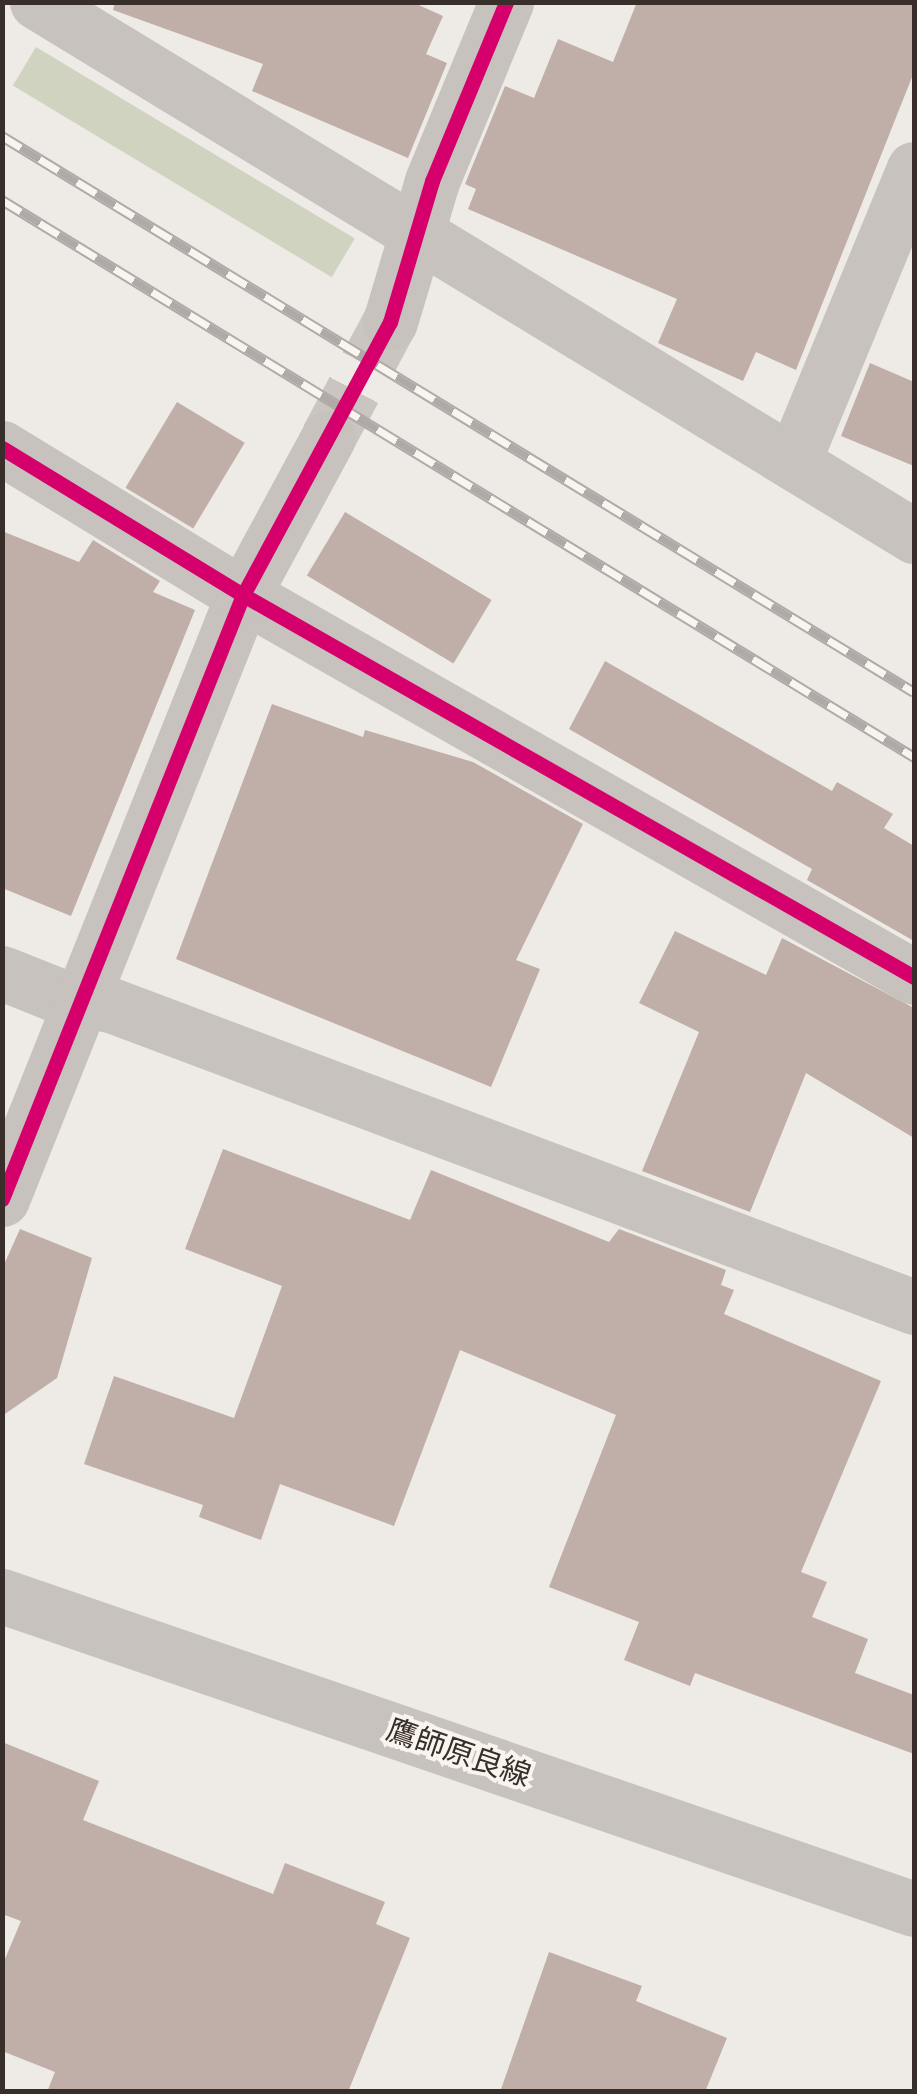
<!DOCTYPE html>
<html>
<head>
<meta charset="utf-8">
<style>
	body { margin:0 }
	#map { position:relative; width:917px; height:2094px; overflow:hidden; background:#eeeae5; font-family:"IBM Plex Sans","Noto Sans JP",sans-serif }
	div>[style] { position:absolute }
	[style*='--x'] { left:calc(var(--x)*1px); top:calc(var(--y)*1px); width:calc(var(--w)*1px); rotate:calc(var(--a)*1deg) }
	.green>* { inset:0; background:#cfd3c0; transform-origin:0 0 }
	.building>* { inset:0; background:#c0afa8; transform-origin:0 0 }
	.minor-tunnel>* { height:55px; margin-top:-27.5px; transform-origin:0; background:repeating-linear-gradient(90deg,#cac5c0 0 55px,transparent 0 83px) }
	.minor>* { height:55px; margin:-27.5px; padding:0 27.5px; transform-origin:27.5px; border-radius:27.5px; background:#c7c2bd }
	.rail>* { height:11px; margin-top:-5.5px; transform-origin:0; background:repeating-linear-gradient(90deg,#f9f4ed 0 22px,#afaaa7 0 44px); box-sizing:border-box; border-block:2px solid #afaaa7 }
	.cycleway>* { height:15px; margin:-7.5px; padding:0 7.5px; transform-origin:7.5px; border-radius:7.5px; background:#d6006c }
	span { translate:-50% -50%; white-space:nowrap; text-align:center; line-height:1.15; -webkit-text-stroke:8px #f9f4ed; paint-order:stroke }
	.street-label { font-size:30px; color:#382f2b }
	.frame { position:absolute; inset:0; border:5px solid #382f2b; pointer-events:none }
</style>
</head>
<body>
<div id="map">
	<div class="green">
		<i style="left:36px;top:47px;width:372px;height:45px;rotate:31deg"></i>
	</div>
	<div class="building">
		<i style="clip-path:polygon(115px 2px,412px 2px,443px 16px,426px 54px,447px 63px,408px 158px,252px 91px,263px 64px,113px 10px)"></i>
		<i style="clip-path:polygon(637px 2px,914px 2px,914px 72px,796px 370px,756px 352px,743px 381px,658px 343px,677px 299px,468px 209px,476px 189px,465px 184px,505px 86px,534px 98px,558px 39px,613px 62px)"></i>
		<i style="clip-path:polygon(870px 363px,914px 382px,914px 466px,841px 436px)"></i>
		<i style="left:177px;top:402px;width:79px;height:100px;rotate:31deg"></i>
		<i style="left:345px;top:512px;width:171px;height:74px;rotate:31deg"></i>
		<i style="clip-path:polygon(2px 531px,79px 562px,93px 540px,160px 581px,153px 592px,195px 610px,71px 916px,2px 888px)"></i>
		<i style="clip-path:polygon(605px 661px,832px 791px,837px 782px,893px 814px,884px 828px,914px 846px,914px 941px,807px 880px,812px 869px,569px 729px)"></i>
		<i style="clip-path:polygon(272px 704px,363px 737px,365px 730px,473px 762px,583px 824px,516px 960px,540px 969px,491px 1087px,176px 959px)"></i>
		<i style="clip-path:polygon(675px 931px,766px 975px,782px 938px,914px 1008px,914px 1138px,806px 1073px,750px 1212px,642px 1171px,699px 1032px,639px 1003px)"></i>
		<i style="clip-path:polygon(223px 1149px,410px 1220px,431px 1170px,609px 1242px,619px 1229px,726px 1270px,721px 1285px,734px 1290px,724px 1314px,881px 1381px,801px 1572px,827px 1582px,812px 1617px,868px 1639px,855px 1673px,914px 1695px,914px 1754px,695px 1673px,690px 1686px,624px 1660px,639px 1622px,549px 1587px,616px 1415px,460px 1350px,394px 1526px,280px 1484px,261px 1540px,199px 1517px,203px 1505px,84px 1464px,114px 1376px,234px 1418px,282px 1286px,185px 1249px)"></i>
		<i style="clip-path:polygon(20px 1229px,92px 1258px,57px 1378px,2px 1416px,2px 1269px)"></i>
		<i style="clip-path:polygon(2px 1742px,99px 1781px,83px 1820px,273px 1894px,285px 1863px,385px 1902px,376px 1924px,410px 1938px,348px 2092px,47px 2092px,55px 2072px,2px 2051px,2px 1966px,21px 1921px,2px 1914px)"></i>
		<i style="clip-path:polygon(549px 1952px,642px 1986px,636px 2001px,727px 2038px,705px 2092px,500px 2092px)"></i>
	</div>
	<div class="minor-tunnel">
		<i style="--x:328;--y:438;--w:132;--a:-61.9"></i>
	</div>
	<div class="minor">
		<i style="--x:37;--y:2;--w:1027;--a:31.34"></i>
		<i style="--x:390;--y:322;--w:147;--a:-73.4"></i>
		<i style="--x:432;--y:181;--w:194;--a:-67.5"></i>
		<i style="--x:2;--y:448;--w:282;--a:31.4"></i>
		<i style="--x:243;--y:595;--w:772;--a:29.65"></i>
		<i style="--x:793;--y:462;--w:317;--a:-67.6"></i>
		<i style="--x:2;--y:973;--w:65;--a:21.8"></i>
		<i style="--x:62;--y:997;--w:50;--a:9.3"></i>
		<i style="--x:111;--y:1005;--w:858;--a:20.61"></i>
		<i style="--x:2;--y:1199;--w:650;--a:-68.25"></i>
		<i style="--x:243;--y:595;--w:179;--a:-61.6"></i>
		<i style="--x:2;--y:1596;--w:964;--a:18.94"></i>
	</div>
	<div class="rail">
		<i style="--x:2;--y:136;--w:1068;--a:31.37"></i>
		<i style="--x:2;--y:200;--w:1069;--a:31.41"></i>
	</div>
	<div class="cycleway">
		<i style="--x:2;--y:448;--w:282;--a:31.4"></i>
		<i style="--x:243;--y:595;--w:772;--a:29.65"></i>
		<i style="--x:2;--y:1199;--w:650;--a:-68.25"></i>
		<i style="--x:243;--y:595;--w:310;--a:-61.7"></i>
		<i style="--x:390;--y:322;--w:147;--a:-73.4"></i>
		<i style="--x:432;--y:181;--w:194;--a:-67.5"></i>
	</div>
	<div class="street-label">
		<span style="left:459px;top:1752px;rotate:19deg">鷹師原良線</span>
	</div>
	<div class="frame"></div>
</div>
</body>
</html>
